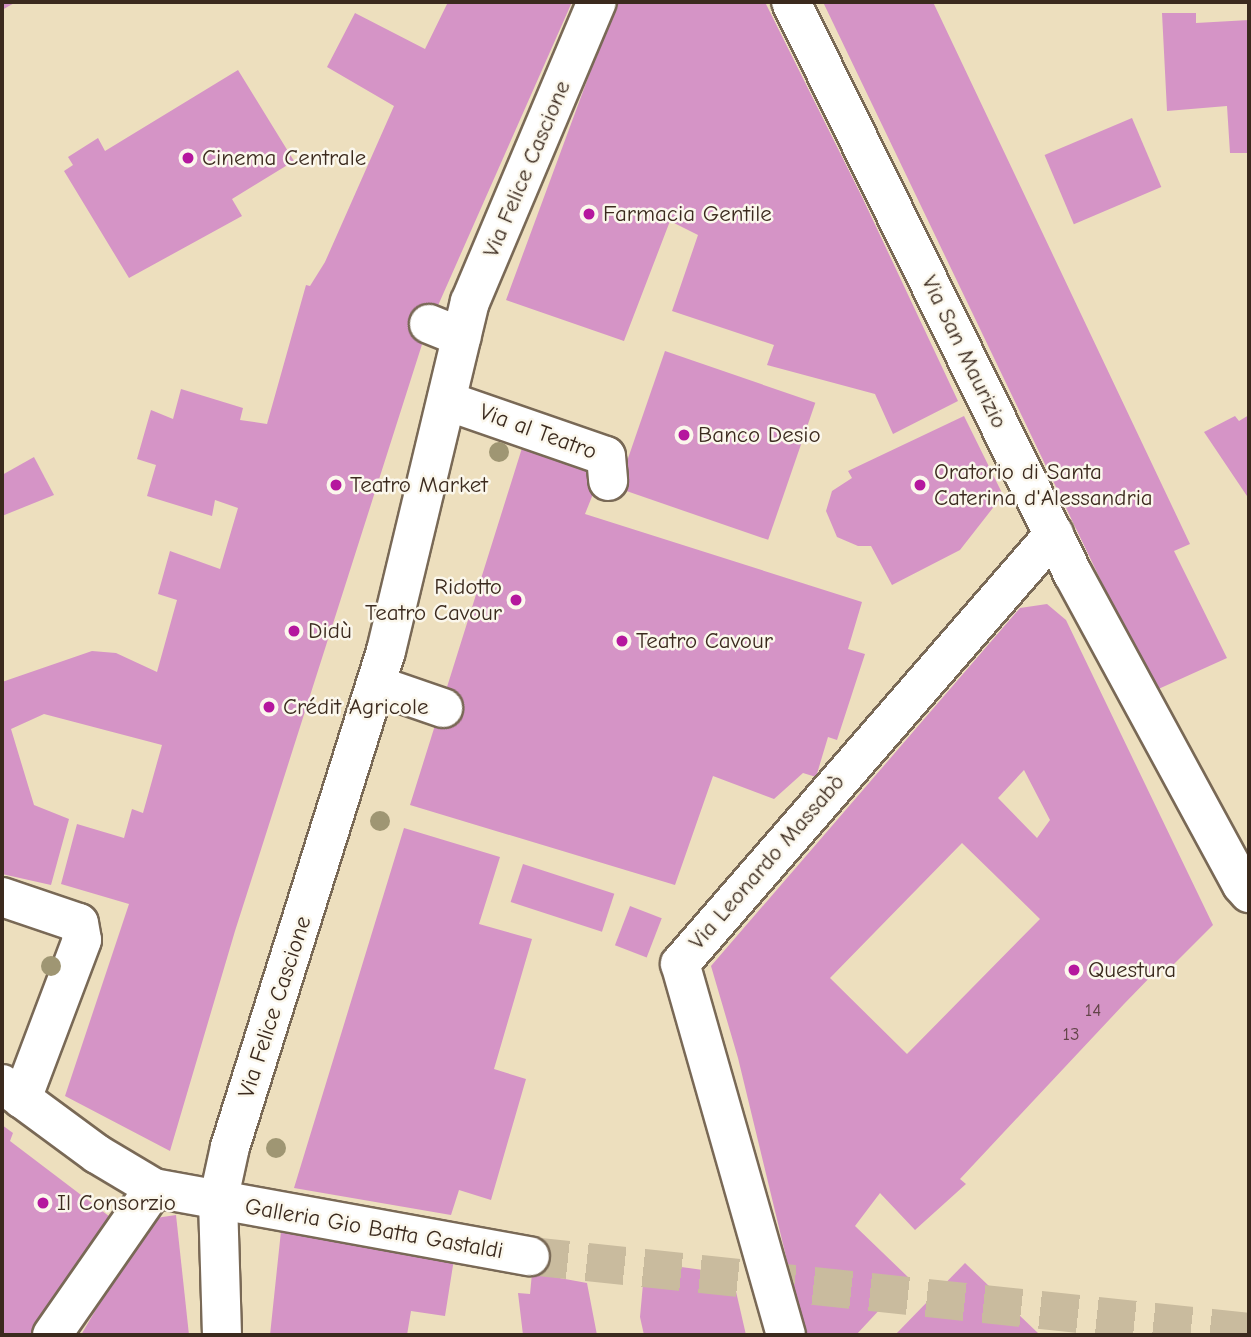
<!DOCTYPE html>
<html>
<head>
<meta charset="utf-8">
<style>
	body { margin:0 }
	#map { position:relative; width:1251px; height:1337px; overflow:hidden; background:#eddfbe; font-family:"Comic Neue",sans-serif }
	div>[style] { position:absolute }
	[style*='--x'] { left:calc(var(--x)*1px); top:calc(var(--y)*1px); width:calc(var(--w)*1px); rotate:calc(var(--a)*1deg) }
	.building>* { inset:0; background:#d594c6; transform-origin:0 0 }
	.minor-tunnel>* { height:38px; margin-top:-19px; transform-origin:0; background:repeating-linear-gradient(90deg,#c9bb9e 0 38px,transparent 0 57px) }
	.roads { filter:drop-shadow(2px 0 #796956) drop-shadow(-2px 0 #796956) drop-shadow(0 2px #796956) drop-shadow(0 -2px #796956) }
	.minor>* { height:38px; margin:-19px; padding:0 19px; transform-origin:19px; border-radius:19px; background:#fff }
	.trees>* { width:20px; height:20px; margin:-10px; border-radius:50%; background:#9f9673 }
	.dots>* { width:19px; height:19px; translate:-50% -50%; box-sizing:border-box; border:4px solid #fbf7ec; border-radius:50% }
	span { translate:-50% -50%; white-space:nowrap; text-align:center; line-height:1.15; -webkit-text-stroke:5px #fbf7ec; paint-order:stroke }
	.number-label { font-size:19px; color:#624448 }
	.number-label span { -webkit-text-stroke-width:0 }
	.poi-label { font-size:23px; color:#3b2a1e }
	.left { translate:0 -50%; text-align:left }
	.right { translate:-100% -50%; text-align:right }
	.street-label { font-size:23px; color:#3b2a1e }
	.frame { position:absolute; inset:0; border:4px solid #3b2a1e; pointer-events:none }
</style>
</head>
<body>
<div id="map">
	<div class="building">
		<i style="clip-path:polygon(2px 2px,16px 2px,2px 10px)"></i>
		<i style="clip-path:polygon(448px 2px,572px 2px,425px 335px,235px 931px,170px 1151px,65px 1096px,129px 904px,61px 884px,77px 824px,124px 838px,132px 809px,143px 813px,162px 745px,44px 714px,11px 729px,34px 805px,69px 819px,51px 885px,2px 874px,2px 682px,92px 651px,116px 653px,157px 672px,177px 600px,158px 594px,170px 551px,220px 569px,238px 508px,215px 500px,212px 516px,147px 496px,156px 465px,137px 459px,151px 410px,173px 419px,181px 389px,243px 408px,240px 420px,267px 424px,306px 285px,310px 286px,325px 262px,394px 106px,327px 67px,355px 13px,425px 49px)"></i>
		<i style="clip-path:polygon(616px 2px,765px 2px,863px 199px,958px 401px,893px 434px,875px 394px,767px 365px,774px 345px,672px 311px,698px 235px,670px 221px,624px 341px,506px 300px)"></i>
		<i style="clip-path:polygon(823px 2px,933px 2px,1190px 544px,1174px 551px,1227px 658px,1154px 691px)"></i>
		<i style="clip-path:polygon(1162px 13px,1196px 13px,1196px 23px,1249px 20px,1249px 153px,1230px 153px,1227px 106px,1167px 111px)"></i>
		<i style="clip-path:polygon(238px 70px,294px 161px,232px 199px,242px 216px,129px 278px,64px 171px,73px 165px,68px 157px,98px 138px,105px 151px)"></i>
		<i style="left:1132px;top:118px;width:75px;height:95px;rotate:67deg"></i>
		<i style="left:665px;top:351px;width:159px;height:145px;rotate:19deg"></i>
		<i style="clip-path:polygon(1249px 415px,1249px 499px,1204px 432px,1235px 416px,1239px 421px)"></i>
		<i style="clip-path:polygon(964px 416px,1003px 495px,960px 550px,892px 585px,871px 546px,858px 546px,837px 537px,826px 511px,832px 491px,852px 478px,848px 471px)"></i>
		<i style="clip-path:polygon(522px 448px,601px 474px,585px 514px,862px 602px,848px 649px,865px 654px,837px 740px,828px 737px,816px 777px,803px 773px,774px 799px,713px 776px,675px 885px,410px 805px)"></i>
		<i style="clip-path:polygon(34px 457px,54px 495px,2px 516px,2px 475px)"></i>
		<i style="clip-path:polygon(evenodd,1047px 604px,1066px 620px,1213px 925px,1166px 972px,1160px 967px,1124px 1004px,960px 1179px,966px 1184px,915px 1230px,880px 1193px,855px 1226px,909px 1278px,856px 1335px,805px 1335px,738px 1058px,711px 966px,1020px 608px,1047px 604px,1024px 770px,1050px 820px,1037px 838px,998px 798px,1024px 770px,1047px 604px,962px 843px,1040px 919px,907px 1054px,830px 978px,962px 843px)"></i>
		<i style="clip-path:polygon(404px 828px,500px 857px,479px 924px,532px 939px,494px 1069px,526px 1079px,491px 1200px,459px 1190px,451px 1215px,294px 1188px)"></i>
		<i style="left:523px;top:864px;width:96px;height:40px;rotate:18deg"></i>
		<i style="left:630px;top:906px;width:34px;height:42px;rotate:21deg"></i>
		<i style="clip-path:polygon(2px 1125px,13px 1133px,10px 1141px,118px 1223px,33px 1335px,2px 1335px)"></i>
		<i style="clip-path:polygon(176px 1215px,189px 1335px,81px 1335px,149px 1219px)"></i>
		<i style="clip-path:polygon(281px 1231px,454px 1259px,445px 1316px,411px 1311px,407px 1335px,270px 1335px)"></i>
		<i style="clip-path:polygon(645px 1262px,732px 1274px,746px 1335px,644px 1335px,640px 1317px)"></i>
		<i style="clip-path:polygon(965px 1263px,1014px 1310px,1040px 1335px,895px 1335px)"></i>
		<i style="clip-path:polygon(532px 1273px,587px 1283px,597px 1335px,523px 1335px,518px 1293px,530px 1294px)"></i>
	</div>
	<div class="minor-tunnel">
		<i style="--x:530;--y:1256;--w:723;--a:6.03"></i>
	</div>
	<div class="roads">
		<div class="minor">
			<i style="--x:791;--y:2;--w:638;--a:63.76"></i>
			<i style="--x:1073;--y:574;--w:354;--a:61.5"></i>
			<i style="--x:1242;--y:885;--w:11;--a:49"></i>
			<i style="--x:429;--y:324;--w:35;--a:22"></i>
			<i style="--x:447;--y:401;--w:168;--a:19.1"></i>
			<i style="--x:606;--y:456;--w:25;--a:85"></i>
			<i style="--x:376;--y:685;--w:71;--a:18.9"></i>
			<i style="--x:2;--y:897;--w:81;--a:18.7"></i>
			<i style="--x:79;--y:923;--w:17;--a:80"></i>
			<i style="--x:82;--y:940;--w:170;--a:110.7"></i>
			<i style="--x:2;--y:1084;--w:118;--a:36.4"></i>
			<i style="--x:97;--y:1154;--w:66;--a:30.8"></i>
			<i style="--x:154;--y:1188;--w:382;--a:10.3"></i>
			<i style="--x:52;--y:1335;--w:179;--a:-55.2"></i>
			<i style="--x:222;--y:1335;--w:133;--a:-91.7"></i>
			<i style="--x:218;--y:1202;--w:56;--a:-77.7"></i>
			<i style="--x:230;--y:1147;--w:520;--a:-72.54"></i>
			<i style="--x:386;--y:651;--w:359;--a:-76.5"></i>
			<i style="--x:470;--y:302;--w:326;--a:-67.1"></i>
			<i style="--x:786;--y:1335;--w:386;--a:-105.9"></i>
			<i style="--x:680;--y:964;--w:570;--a:-48.98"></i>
		</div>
	</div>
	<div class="trees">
		<i style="left:499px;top:452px"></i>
		<i style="left:380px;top:821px"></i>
		<i style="left:51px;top:966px"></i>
		<i style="left:276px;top:1148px"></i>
	</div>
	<div class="dots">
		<i style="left:188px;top:158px;background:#b5179e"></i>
		<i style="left:589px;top:214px;background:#b5179e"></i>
		<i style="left:684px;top:435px;background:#b5179e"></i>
		<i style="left:336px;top:485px;background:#b5179e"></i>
		<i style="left:920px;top:485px;background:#b5179e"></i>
		<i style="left:516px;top:600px;background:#b5179e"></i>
		<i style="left:294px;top:631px;background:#b5179e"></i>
		<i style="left:622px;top:641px;background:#b5179e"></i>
		<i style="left:269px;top:707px;background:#b5179e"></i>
		<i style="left:1074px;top:970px;background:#b5179e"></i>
		<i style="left:43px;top:1203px;background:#b5179e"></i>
	</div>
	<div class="number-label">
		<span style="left:1093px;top:1011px">14</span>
		<span style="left:1071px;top:1035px">13</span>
	</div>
	<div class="poi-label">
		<span class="left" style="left:202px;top:158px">Cinema Centrale</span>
		<span class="left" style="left:603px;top:214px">Farmacia Gentile</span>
		<span class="left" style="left:698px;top:435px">Banco Desio</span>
		<span class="left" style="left:934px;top:485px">Oratorio di Santa<br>Caterina d'Alessandria</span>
		<span class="left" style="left:350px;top:485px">Teatro Market</span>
		<span class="right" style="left:502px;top:600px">Ridotto<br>Teatro Cavour</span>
		<span class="left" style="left:308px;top:631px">Didù</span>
		<span class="left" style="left:636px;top:641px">Teatro Cavour</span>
		<span class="left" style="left:283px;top:707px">Crédit Agricole</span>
		<span class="left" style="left:1088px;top:970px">Questura</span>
		<span class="left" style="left:57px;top:1203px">Il Consorzio</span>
	</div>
	<div class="street-label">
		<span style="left:527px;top:169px;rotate:-67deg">Via Felice Cascione</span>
		<span style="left:964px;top:352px;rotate:64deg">Via San Maurizio</span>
		<span style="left:538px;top:432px;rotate:20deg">Via al Teatro</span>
		<span style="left:767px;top:862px;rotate:-49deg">Via Leonardo Massabò</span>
		<span style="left:275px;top:1007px;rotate:-72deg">Via Felice Cascione</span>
		<span style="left:374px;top:1229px;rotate:10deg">Galleria Gio Batta Gastaldi</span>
	</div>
	<div class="frame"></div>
</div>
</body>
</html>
